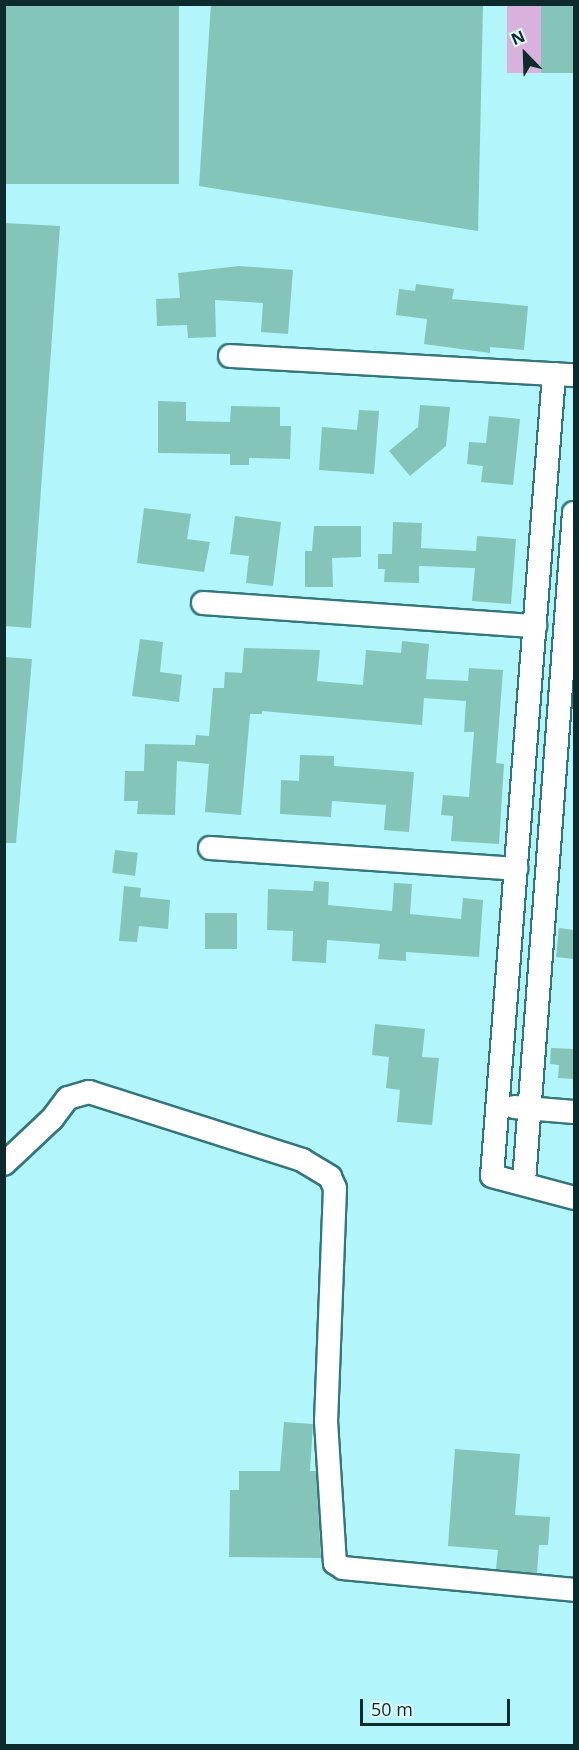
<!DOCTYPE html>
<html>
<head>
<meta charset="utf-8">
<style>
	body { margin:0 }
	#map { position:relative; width:579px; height:1750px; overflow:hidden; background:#b2f5fb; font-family:"Open Sans",sans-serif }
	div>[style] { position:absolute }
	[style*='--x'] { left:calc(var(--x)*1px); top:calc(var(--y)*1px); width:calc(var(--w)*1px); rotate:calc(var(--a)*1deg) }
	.green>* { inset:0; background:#d8b2dd; transform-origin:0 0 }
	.building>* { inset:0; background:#84c4b9; transform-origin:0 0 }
	.roads { filter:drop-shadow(2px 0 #34767c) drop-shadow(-2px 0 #34767c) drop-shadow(0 2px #34767c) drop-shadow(0 -2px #34767c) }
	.minor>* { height:22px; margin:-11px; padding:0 11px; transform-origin:11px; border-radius:11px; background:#fff }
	span { translate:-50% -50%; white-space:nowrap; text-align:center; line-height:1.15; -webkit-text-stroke:4.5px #e1fafc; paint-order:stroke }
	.frame { position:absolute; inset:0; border:6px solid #0d2a2c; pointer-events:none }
	.north { position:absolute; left:495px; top:24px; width:60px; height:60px; -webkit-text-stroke:4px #e1fafc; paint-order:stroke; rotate:337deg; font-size:16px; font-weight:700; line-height:24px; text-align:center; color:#0d2a2c }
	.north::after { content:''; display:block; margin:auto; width:21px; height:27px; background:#0d2a2c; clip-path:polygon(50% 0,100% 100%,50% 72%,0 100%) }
	.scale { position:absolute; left:360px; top:1699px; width:150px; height:27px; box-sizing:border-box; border:3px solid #0d2a2c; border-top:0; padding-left:8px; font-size:18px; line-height:21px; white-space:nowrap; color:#0d2a2c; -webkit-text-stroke:4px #e1fafc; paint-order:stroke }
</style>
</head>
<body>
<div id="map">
	<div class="green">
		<i style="left:507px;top:5px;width:34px;height:68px"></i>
	</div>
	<div class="building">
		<i style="left:4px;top:4px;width:175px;height:180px"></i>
		<i style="clip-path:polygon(211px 4px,483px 4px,478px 231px,199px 186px)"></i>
		<i style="left:541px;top:4px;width:33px;height:69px"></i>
		<i style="clip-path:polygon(4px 223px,60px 226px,31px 628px,4px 626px)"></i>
		<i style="clip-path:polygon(239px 266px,293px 270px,288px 334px,261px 332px,263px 303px,215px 300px,216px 337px,188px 338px,187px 325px,157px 326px,156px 299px,180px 298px,178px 273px)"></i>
		<i style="clip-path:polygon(416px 284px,454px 289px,452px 299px,528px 306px,524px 350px,490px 347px,490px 353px,424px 344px,427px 319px,396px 315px,399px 289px,415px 291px)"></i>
		<i style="clip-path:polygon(158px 401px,186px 402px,186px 421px,230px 422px,231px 406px,280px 407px,280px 426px,291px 426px,290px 459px,249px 458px,249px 465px,230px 465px,230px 454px,158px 453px)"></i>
		<i style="clip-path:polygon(420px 405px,450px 407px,446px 446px,410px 476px,389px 451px,418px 427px)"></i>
		<i style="clip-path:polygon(359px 410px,379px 411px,374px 474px,319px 470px,322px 427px,357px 430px)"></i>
		<i style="clip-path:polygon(489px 416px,520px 419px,513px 485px,481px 482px,483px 466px,467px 464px,469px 442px,486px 443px)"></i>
		<i style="clip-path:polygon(144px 508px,191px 514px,187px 539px,210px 542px,204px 572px,137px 563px)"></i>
		<i style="clip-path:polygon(235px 516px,281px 522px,273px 586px,246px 583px,249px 556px,230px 554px)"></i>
		<i style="clip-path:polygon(393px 522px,422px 523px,421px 548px,476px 551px,477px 536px,516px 539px,511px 604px,472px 601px,475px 568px,419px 566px,419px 583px,384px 582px,385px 569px,378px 569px,378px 554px,392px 554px)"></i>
		<i style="clip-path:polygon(314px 526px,361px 526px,361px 557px,332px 558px,333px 587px,305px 587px,305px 551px,312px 551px)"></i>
		<i style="clip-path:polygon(140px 639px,163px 642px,160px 672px,182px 675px,179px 702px,132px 696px)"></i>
		<i style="clip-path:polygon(402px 641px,429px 644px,426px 679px,468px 681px,469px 668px,503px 670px,496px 763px,504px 764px,499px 844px,451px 841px,453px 816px,441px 815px,443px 795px,469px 797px,474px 732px,464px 732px,466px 701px,424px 698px,422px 725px,262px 711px,262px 714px,250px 714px,241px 815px,205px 812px,209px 764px,177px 761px,175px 815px,137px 814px,138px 801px,124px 801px,125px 771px,144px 771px,145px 744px,195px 745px,196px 735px,209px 736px,213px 688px,224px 688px,225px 672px,242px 673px,244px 648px,320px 650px,317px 681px,363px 685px,366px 650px,401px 653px)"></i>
		<i style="clip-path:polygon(4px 657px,32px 659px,16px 843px,4px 843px)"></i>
		<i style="clip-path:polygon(300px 755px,334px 756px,334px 766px,414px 772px,409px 832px,384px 830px,386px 805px,332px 801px,331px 817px,280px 814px,281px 780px,299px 781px)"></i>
		<i style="left:115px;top:850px;width:23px;height:23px;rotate:7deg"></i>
		<i style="clip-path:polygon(314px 881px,329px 882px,328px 905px,392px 911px,394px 883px,412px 884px,410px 914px,461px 919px,463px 898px,483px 900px,479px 957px,406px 952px,406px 961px,378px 959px,380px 944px,327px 940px,326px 963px,292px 961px,293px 931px,267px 930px,268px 889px,313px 891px)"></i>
		<i style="clip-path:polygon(124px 886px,141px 888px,140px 897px,170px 900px,168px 929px,139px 926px,137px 942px,119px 941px)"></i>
		<i style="left:205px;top:913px;width:32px;height:36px"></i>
		<i style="clip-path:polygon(559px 928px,574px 930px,574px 959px,556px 957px)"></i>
		<i style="clip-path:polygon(375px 1024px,425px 1029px,422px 1057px,439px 1058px,432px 1125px,397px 1122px,400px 1090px,386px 1088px,389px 1057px,372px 1055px)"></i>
		<i style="clip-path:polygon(551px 1048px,574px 1049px,574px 1079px,558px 1078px,559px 1065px,550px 1064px)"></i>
		<i style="clip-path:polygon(284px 1422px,313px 1424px,310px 1471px,316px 1471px,321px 1558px,229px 1557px,230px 1490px,239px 1490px,239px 1471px,280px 1471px)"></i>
		<i style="clip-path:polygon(455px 1449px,520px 1454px,515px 1515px,550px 1517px,548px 1545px,539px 1545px,537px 1573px,496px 1569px,498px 1550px,448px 1546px)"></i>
	</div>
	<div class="roads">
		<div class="minor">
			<i style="--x:230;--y:356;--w:345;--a:3.2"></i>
			<i style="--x:554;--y:374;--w:804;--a:94.42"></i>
			<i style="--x:492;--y:1176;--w:85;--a:15"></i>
			<i style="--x:203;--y:603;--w:333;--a:4"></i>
			<i style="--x:210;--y:848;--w:307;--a:3.9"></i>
			<i style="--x:514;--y:1107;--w:60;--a:4.8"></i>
			<i style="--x:4;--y:1164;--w:66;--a:-43.2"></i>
			<i style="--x:52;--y:1119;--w:26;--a:-53"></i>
			<i style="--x:68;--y:1098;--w:22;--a:-16"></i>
			<i style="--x:89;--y:1092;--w:224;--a:17.7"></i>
			<i style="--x:302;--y:1160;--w:33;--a:31"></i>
			<i style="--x:330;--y:1177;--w:12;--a:66"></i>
			<i style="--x:335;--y:1188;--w:233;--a:92.2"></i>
			<i style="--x:326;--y:1421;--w:142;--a:86.4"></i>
			<i style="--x:335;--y:1563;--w:9;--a:32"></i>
			<i style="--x:343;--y:1568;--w:232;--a:5.4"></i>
			<i style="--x:524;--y:1182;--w:671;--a:-85.73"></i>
		</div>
	</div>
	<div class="frame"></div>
	<div class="north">N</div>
	<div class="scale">50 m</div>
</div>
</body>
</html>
